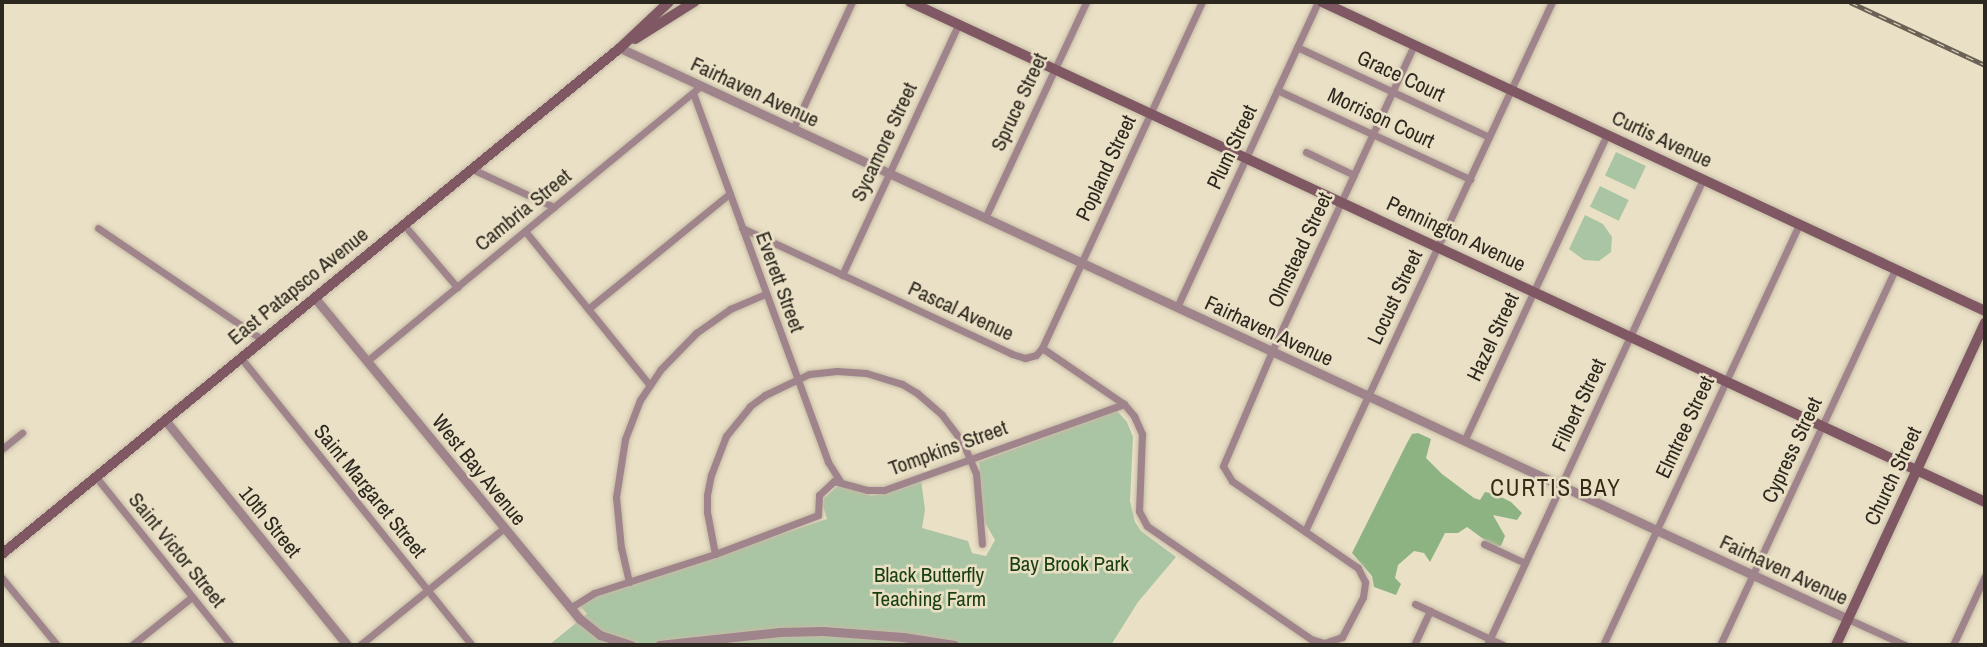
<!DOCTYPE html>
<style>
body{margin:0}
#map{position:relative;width:1987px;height:647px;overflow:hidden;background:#eae0c6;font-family:"Archivo Narrow",sans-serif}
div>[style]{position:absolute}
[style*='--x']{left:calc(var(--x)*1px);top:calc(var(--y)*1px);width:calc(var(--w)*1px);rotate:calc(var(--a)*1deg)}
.green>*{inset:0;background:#aac5a3;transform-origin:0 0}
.forest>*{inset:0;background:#8db383}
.roads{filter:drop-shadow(0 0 2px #c4bba5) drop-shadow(0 0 2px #c4bba5)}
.minor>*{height:7px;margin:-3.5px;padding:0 3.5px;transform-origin:3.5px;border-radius:3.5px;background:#a0848b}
.tertiary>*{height:9px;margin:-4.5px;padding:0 4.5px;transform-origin:4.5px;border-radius:4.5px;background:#a0848b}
.secondary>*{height:10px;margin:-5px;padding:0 5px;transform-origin:5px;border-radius:5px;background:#7f5863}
.rail>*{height:5px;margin-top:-2.5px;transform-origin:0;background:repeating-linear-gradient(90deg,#eae0c6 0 8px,#6a6355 0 16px);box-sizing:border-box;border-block:2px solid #6a6355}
span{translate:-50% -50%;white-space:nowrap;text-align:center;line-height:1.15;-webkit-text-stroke:5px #eae0c6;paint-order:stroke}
.street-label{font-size:21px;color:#2d281f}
.park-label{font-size:21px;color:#183f0e}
.neighbourhood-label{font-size:23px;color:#342b16;letter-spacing:2px}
.frame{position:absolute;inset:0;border:4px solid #2d281f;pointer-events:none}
</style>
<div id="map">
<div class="green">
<div style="left:1616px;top:152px;width:33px;height:26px;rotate:25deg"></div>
<div style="left:1600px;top:186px;width:32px;height:23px;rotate:26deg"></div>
<div style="clip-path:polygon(1585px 215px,1603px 224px,1612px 237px,1611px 252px,1599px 261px,1584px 260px,1569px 249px)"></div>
<div style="clip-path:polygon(1117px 411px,1127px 422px,1133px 437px,1130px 501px,1135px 522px,1141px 531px,1176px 557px,1138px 602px,1111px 645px,549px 645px,587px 614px,580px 606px,598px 595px,827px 519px,823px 506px,824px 498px,837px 487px,844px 486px,872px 496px,921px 480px,925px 510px,922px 528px,968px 541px,972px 553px,986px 556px,995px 540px,983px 519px,979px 462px)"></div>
</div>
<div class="forest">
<div style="clip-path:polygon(1418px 433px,1431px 439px,1426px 458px,1442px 474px,1474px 498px,1480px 500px,1485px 492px,1495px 494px,1511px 502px,1522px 513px,1517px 520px,1493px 515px,1505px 536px,1501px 546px,1493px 546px,1467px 527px,1458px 533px,1445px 533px,1430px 562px,1424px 553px,1414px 551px,1398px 565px,1395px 578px,1401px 584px,1396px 595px,1374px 587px,1372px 576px,1352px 553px,1407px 443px,1412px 434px)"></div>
</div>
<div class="roads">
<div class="minor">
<div style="--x:1297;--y:47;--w:212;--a:25.1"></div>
<div style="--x:1277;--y:90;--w:213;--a:24.8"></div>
<div style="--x:693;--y:93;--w:393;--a:69.9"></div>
<div style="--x:828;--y:462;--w:22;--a:58"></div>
<div style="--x:793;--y:129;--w:140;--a:-65.1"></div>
<div style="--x:1306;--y:152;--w:53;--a:25.6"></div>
<div style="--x:472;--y:169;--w:90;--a:24.9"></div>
<div style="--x:985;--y:218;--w:238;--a:-64.9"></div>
<div style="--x:404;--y:225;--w:82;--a:49.5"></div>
<div style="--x:98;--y:228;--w:199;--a:34.2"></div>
<div style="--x:742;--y:228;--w:298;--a:25"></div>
<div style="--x:1012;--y:354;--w:14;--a:17"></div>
<div style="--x:1025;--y:358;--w:11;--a:-15"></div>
<div style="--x:1036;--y:355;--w:9;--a:-49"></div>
<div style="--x:1042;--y:348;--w:381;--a:-65.2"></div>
<div style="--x:525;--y:231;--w:197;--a:51"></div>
<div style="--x:842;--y:275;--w:276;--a:-65.1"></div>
<div style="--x:1177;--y:307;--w:336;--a:-65.2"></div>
<div style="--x:588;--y:309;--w:183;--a:-39.2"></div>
<div style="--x:1042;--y:348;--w:99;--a:34.3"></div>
<div style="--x:1124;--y:404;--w:16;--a:50"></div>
<div style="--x:1134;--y:416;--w:20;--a:66"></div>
<div style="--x:1142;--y:434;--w:77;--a:92.2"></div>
<div style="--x:1139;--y:511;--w:17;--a:62"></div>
<div style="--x:1147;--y:526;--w:199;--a:34.6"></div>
<div style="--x:1311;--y:639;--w:14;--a:17"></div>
<div style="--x:1324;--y:643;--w:19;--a:-18"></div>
<div style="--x:1342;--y:637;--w:45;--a:-62.3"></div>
<div style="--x:1363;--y:597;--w:15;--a:-82"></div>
<div style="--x:1365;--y:582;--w:16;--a:-117"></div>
<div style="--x:1358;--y:568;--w:153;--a:-145.4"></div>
<div style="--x:1232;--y:481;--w:17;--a:-121"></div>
<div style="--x:1223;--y:466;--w:125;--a:-66.9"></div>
<div style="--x:1272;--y:351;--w:337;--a:-65.1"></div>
<div style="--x:241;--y:358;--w:368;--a:51.2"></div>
<div style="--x:367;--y:361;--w:433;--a:-39.5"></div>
<div style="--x:1464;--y:441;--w:339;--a:-65"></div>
<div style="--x:2;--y:449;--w:26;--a:-39"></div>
<div style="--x:96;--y:477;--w:216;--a:51.2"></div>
<div style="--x:1305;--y:531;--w:584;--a:-64.97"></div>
<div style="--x:1484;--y:544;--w:45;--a:24.9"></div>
<div style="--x:715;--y:554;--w:43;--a:-100.8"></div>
<div style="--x:707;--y:512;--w:17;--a:-90"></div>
<div style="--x:707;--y:495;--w:20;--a:-79"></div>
<div style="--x:711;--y:475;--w:42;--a:-69"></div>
<div style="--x:726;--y:436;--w:38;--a:-51"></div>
<div style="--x:750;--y:406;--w:19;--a:-36"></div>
<div style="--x:765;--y:395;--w:49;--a:-25.5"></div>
<div style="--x:809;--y:374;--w:28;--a:-6"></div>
<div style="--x:837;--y:371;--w:29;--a:4"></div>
<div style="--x:866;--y:373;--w:38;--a:17"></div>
<div style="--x:902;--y:384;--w:17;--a:31"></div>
<div style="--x:917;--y:393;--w:33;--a:41"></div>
<div style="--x:942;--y:415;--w:35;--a:53"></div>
<div style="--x:963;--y:443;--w:33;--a:67"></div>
<div style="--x:976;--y:473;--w:71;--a:85.2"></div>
<div style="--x:2;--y:578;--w:87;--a:50.6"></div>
<div style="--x:629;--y:582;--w:35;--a:-103"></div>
<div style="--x:621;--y:548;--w:51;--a:-95.6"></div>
<div style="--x:616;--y:497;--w:59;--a:-81.2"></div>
<div style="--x:625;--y:439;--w:42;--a:-69"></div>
<div style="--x:640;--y:400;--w:36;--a:-56"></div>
<div style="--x:660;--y:370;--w:52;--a:-45.8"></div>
<div style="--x:696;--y:333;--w:42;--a:-35.2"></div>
<div style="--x:730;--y:309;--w:38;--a:-23"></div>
<div style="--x:1415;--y:604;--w:97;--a:25"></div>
<div style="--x:570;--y:608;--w:28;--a:-32"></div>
<div style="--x:594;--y:593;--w:127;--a:-17.9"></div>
<div style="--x:715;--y:554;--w:110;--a:-20.7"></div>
<div style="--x:818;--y:515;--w:20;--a:-87"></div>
<div style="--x:819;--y:495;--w:21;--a:-43"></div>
<div style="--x:834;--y:481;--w:34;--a:15"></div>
<div style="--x:867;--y:490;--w:17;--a:0"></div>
<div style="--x:884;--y:490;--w:255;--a:-19.7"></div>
<div style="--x:1848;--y:619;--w:63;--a:24.5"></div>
<div style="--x:132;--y:645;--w:77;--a:-38.7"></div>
<div style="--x:360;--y:645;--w:186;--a:-39.1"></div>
<div style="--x:1414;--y:645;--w:38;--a:-65"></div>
<div style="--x:1487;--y:645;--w:514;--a:-65.13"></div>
<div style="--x:1603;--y:645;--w:464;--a:-65"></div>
<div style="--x:1720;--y:645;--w:415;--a:-65"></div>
<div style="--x:1953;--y:645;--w:76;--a:-65.1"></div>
</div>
<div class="tertiary">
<div style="--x:620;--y:48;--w:1354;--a:24.94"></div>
<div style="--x:315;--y:298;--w:416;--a:50.5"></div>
<div style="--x:580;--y:619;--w:26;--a:39"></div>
<div style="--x:600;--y:635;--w:33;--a:18"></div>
<div style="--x:165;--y:420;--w:289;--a:51"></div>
<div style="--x:659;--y:645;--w:122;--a:-6.1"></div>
<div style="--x:780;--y:632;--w:43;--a:-1.3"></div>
<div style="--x:823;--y:631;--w:80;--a:4.3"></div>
<div style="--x:903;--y:637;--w:52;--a:8.9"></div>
</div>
<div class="secondary">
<div style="--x:910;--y:2;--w:1186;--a:24.94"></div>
<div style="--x:1322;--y:2;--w:731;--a:24.99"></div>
<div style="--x:635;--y:39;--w:70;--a:-32.1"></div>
<div style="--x:2;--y:554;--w:799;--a:-39.31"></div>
<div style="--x:620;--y:48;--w:67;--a:-43.2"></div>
<div style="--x:1836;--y:645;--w:355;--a:-65.2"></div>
</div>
</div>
<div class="rail">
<div style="--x:1850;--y:2;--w:149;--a:25"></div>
</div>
<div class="street-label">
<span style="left:1401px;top:76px;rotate:25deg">Grace Court</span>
<span style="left:755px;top:92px;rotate:25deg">Fairhaven Avenue</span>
<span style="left:1019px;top:102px;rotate:-65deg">Spruce Street</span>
<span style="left:1381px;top:118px;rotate:25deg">Morrison Court</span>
<span style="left:1662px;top:139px;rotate:25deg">Curtis Avenue</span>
<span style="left:884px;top:142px;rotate:-65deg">Sycamore Street</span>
<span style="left:1232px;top:147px;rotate:-65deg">Plum Street</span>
<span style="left:1106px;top:168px;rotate:-65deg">Popland Street</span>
<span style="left:523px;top:210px;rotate:-39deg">Cambria Street</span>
<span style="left:1456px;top:234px;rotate:25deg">Pennington Avenue</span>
<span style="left:1300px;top:250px;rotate:-65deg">Olmstead Street</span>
<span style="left:780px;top:282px;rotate:70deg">Everett Street</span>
<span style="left:298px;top:286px;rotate:-39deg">East Patapsco Avenue</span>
<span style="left:1395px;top:297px;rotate:-65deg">Locust Street</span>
<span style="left:961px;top:311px;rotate:25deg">Pascal Avenue</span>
<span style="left:1269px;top:331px;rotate:25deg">Fairhaven Avenue</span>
<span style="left:1493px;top:337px;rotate:-65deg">Hazel Street</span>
<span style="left:1579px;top:405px;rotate:-65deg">Filbert Street</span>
<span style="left:1685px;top:427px;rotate:-65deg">Elmtree Street</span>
<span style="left:948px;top:448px;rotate:-20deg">Tompkins Street</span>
<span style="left:1792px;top:450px;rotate:-65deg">Cypress Street</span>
<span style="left:479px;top:470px;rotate:51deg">West Bay Avenue</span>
<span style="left:1893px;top:476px;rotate:-65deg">Church Street</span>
<span style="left:370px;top:491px;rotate:51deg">Saint Margaret Street</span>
<span style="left:270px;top:522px;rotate:51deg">10th Street</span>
<span style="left:177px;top:550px;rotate:51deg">Saint Victor Street</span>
<span style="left:1784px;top:570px;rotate:25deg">Fairhaven Avenue</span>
</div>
<div class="park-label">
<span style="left:1069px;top:564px">Bay Brook Park</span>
<span style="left:929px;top:587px">Black Butterfly<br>Teaching Farm</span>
</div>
<div class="neighbourhood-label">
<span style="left:1556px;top:488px">CURTIS BAY</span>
</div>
<div class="frame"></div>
</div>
